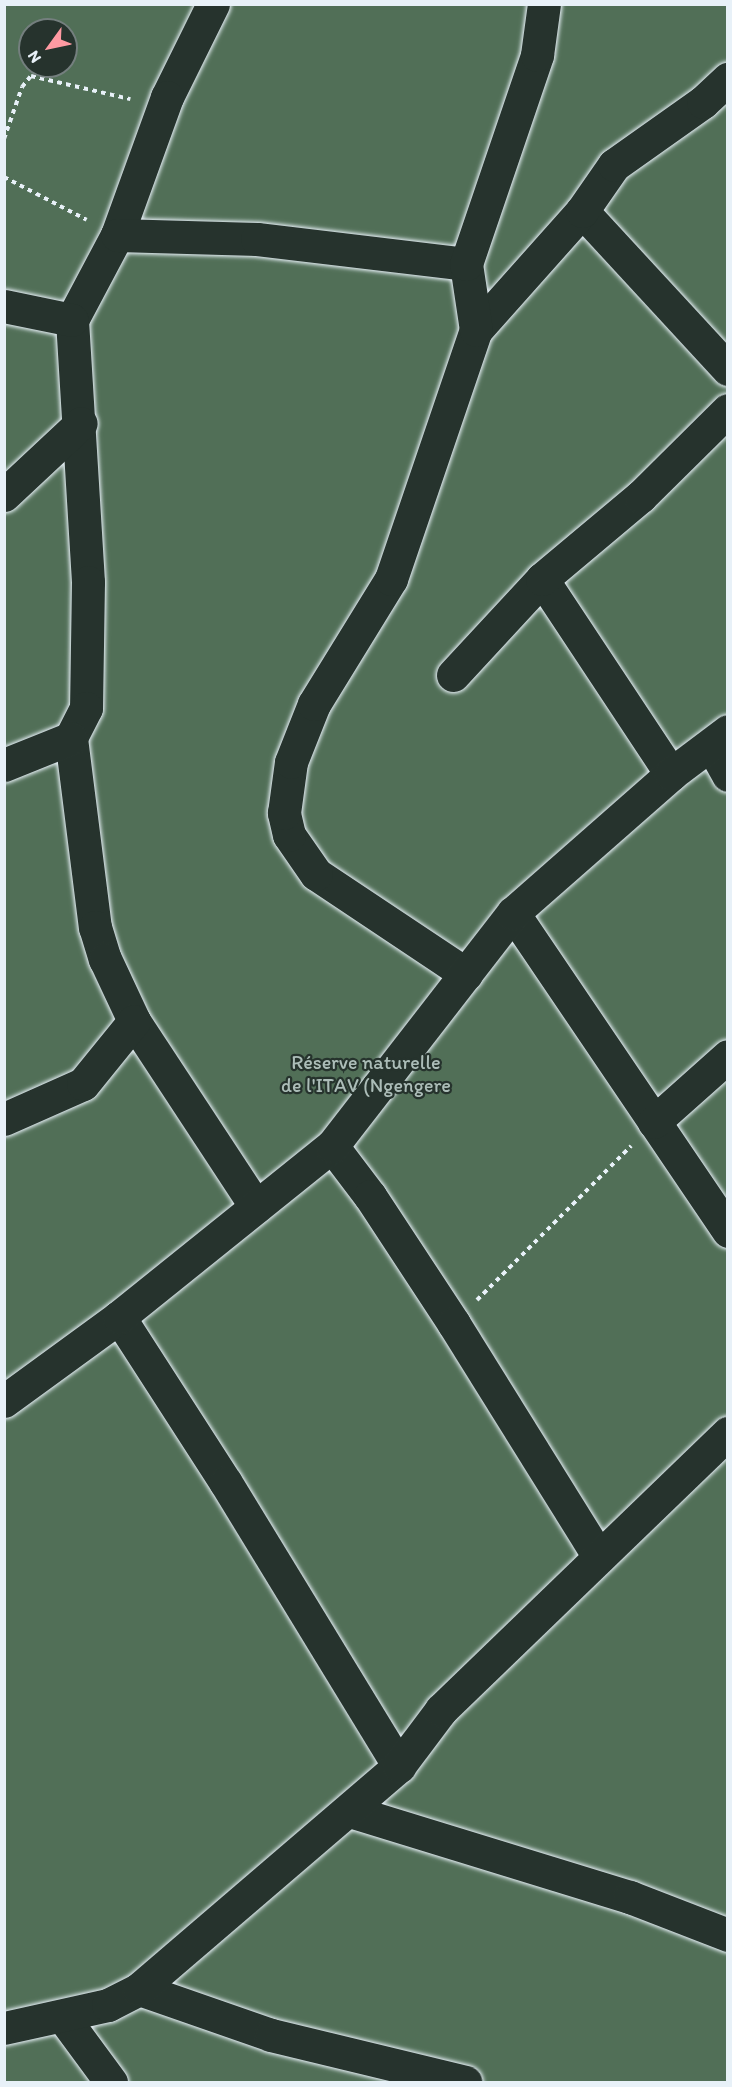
<!DOCTYPE html>
<meta charset="utf-8">
<style>
body{margin:0}
#map{position:relative;width:732px;height:2087px;overflow:hidden;background:#26332d;font-family:Itim,sans-serif}
div>[style]{position:absolute}
[style*='--x']{left:calc(var(--x)*1px);top:calc(var(--y)*1px);width:calc(var(--w)*1px);rotate:calc(var(--a)*1deg)}
.green>*{inset:0;background:#516f57}
.path>*{height:4px;margin-top:-2px;transform-origin:0;background:repeating-linear-gradient(90deg,#e8f1f8 0 4.5px,transparent 0 9px)}
.roads{filter:drop-shadow(0 0 2px #e8f1f8) drop-shadow(0 0 2px #e8f1f8)}
.minor>*{height:33px;margin:-16.5px;padding:0 16.5px;transform-origin:16.5px;border-radius:16.5px;background:#26332d}
span{translate:-50% -50%;white-space:nowrap;text-align:center;line-height:1.15;-webkit-text-stroke:4.5px #26332d;paint-order:stroke}
.park-label{font-size:20px;color:#acbdb8}
.frame{position:absolute;inset:0;border:6px solid #e8f1f8;pointer-events:none}
.north{position:absolute;left:18px;top:18px;width:60px;height:60px;box-sizing:border-box;background:#26332d;border:2px solid #747f7e;border-radius:50%;rotate:237deg;font-size:16px;font-weight:700;line-height:24px;text-align:center;color:#e8f1f8}
.north::after{content:'';display:block;margin:auto;width:21px;height:27px;background:#ff9aa2;clip-path:polygon(50% 0,100% 100%,50% 72%,0 100%)}
</style>
<div id="map">
<div class="green">
<div style="clip-path:polygon(evenodd,5px 5px,727px 5px,727px 2082px,5px 2082px,5px 5px,30px 30px,66px 30px,66px 66px,30px 66px,30px 30px)"></div>
</div>
<div class="path">
<div style="--x:4;--y:139;--w:55;--a:-70.9"></div>
<div style="--x:22;--y:87;--w:14;--a:-51"></div>
<div style="--x:31;--y:76;--w:102;--a:13.1"></div>
<div style="--x:4;--y:177;--w:93;--a:27.4"></div>
<div style="--x:477;--y:1300;--w:218;--a:-45"></div>
</div>
<div class="roads">
<div class="minor">
<div style="--x:213;--y:4;--w:104;--a:116.3"></div>
<div style="--x:167;--y:97;--w:147;--a:109.9"></div>
<div style="--x:117;--y:235;--w:96;--a:117.9"></div>
<div style="--x:72;--y:320;--w:262;--a:86.5"></div>
<div style="--x:88;--y:582;--w:126;--a:90.9"></div>
<div style="--x:86;--y:708;--w:34;--a:117"></div>
<div style="--x:71;--y:738;--w:191;--a:82.8"></div>
<div style="--x:95;--y:927;--w:34;--a:73"></div>
<div style="--x:105;--y:959;--w:68;--a:64.9"></div>
<div style="--x:134;--y:1021;--w:222;--a:56.7"></div>
<div style="--x:582;--y:211;--w:215;--a:47.3"></div>
<div style="--x:117;--y:235;--w:140;--a:1.6"></div>
<div style="--x:257;--y:239;--w:210;--a:6.8"></div>
<div style="--x:4;--y:306;--w:69;--a:11.6"></div>
<div style="--x:476;--y:330;--w:159;--a:-48.3"></div>
<div style="--x:582;--y:211;--w:56;--a:-55.2"></div>
<div style="--x:614;--y:165;--w:109;--a:-35.3"></div>
<div style="--x:703;--y:102;--w:34;--a:-43"></div>
<div style="--x:4;--y:495;--w:105;--a:-43.1"></div>
<div style="--x:542;--y:579;--w:234;--a:56.5"></div>
<div style="--x:453;--y:675;--w:131;--a:-47.2"></div>
<div style="--x:542;--y:579;--w:129;--a:-40"></div>
<div style="--x:641;--y:496;--w:122;--a:-44.7"></div>
<div style="--x:712;--y:746;--w:33;--a:61"></div>
<div style="--x:4;--y:765;--w:72;--a:-21.9"></div>
<div style="--x:513;--y:913;--w:384;--a:55.9"></div>
<div style="--x:466;--y:974;--w:180;--a:-146.3"></div>
<div style="--x:316;--y:874;--w:47;--a:-124.7"></div>
<div style="--x:289;--y:835;--w:23;--a:-103"></div>
<div style="--x:284;--y:813;--w:51;--a:-82.2"></div>
<div style="--x:291;--y:762;--w:62;--a:-68.4"></div>
<div style="--x:314;--y:704;--w:147;--a:-58.4"></div>
<div style="--x:391;--y:579;--w:263;--a:-71.2"></div>
<div style="--x:476;--y:330;--w:67;--a:-98.6"></div>
<div style="--x:466;--y:264;--w:221;--a:-71.2"></div>
<div style="--x:537;--y:55;--w:51;--a:-82.2"></div>
<div style="--x:4;--y:1119;--w:86;--a:-23.9"></div>
<div style="--x:83;--y:1084;--w:81;--a:-51"></div>
<div style="--x:654;--y:1122;--w:99;--a:-41.7"></div>
<div style="--x:332;--y:1146;--w:63;--a:52.8"></div>
<div style="--x:370;--y:1196;--w:153;--a:56.7"></div>
<div style="--x:454;--y:1324;--w:274;--a:58.1"></div>
<div style="--x:119;--y:1317;--w:197;--a:57.2"></div>
<div style="--x:226;--y:1483;--w:332;--a:58.6"></div>
<div style="--x:4;--y:1401;--w:142;--a:-36.1"></div>
<div style="--x:119;--y:1317;--w:273;--a:-38.8"></div>
<div style="--x:332;--y:1146;--w:295;--a:-52.2"></div>
<div style="--x:513;--y:913;--w:210;--a:-41.3"></div>
<div style="--x:671;--y:774;--w:71;--a:-37"></div>
<div style="--x:350;--y:1811;--w:293;--a:17.1"></div>
<div style="--x:630;--y:1897;--w:105;--a:21.2"></div>
<div style="--x:139;--y:1989;--w:140;--a:19.2"></div>
<div style="--x:271;--y:2035;--w:200;--a:13.6"></div>
<div style="--x:63;--y:2017;--w:81;--a:53.6"></div>
<div style="--x:4;--y:2028;--w:107;--a:-12.5"></div>
<div style="--x:108;--y:2005;--w:35;--a:-27"></div>
<div style="--x:139;--y:1989;--w:343;--a:-40.6"></div>
<div style="--x:399;--y:1766;--w:70;--a:-53.1"></div>
<div style="--x:441;--y:1710;--w:399;--a:-44"></div>
</div>
</div>
<div class="park-label">
<span style="left:366px;top:1074px">Réserve naturelle<br>de l'ITAV (Ngengere</span>
</div>
<div class="frame"></div>
<div class="north">N</div>
</div>
